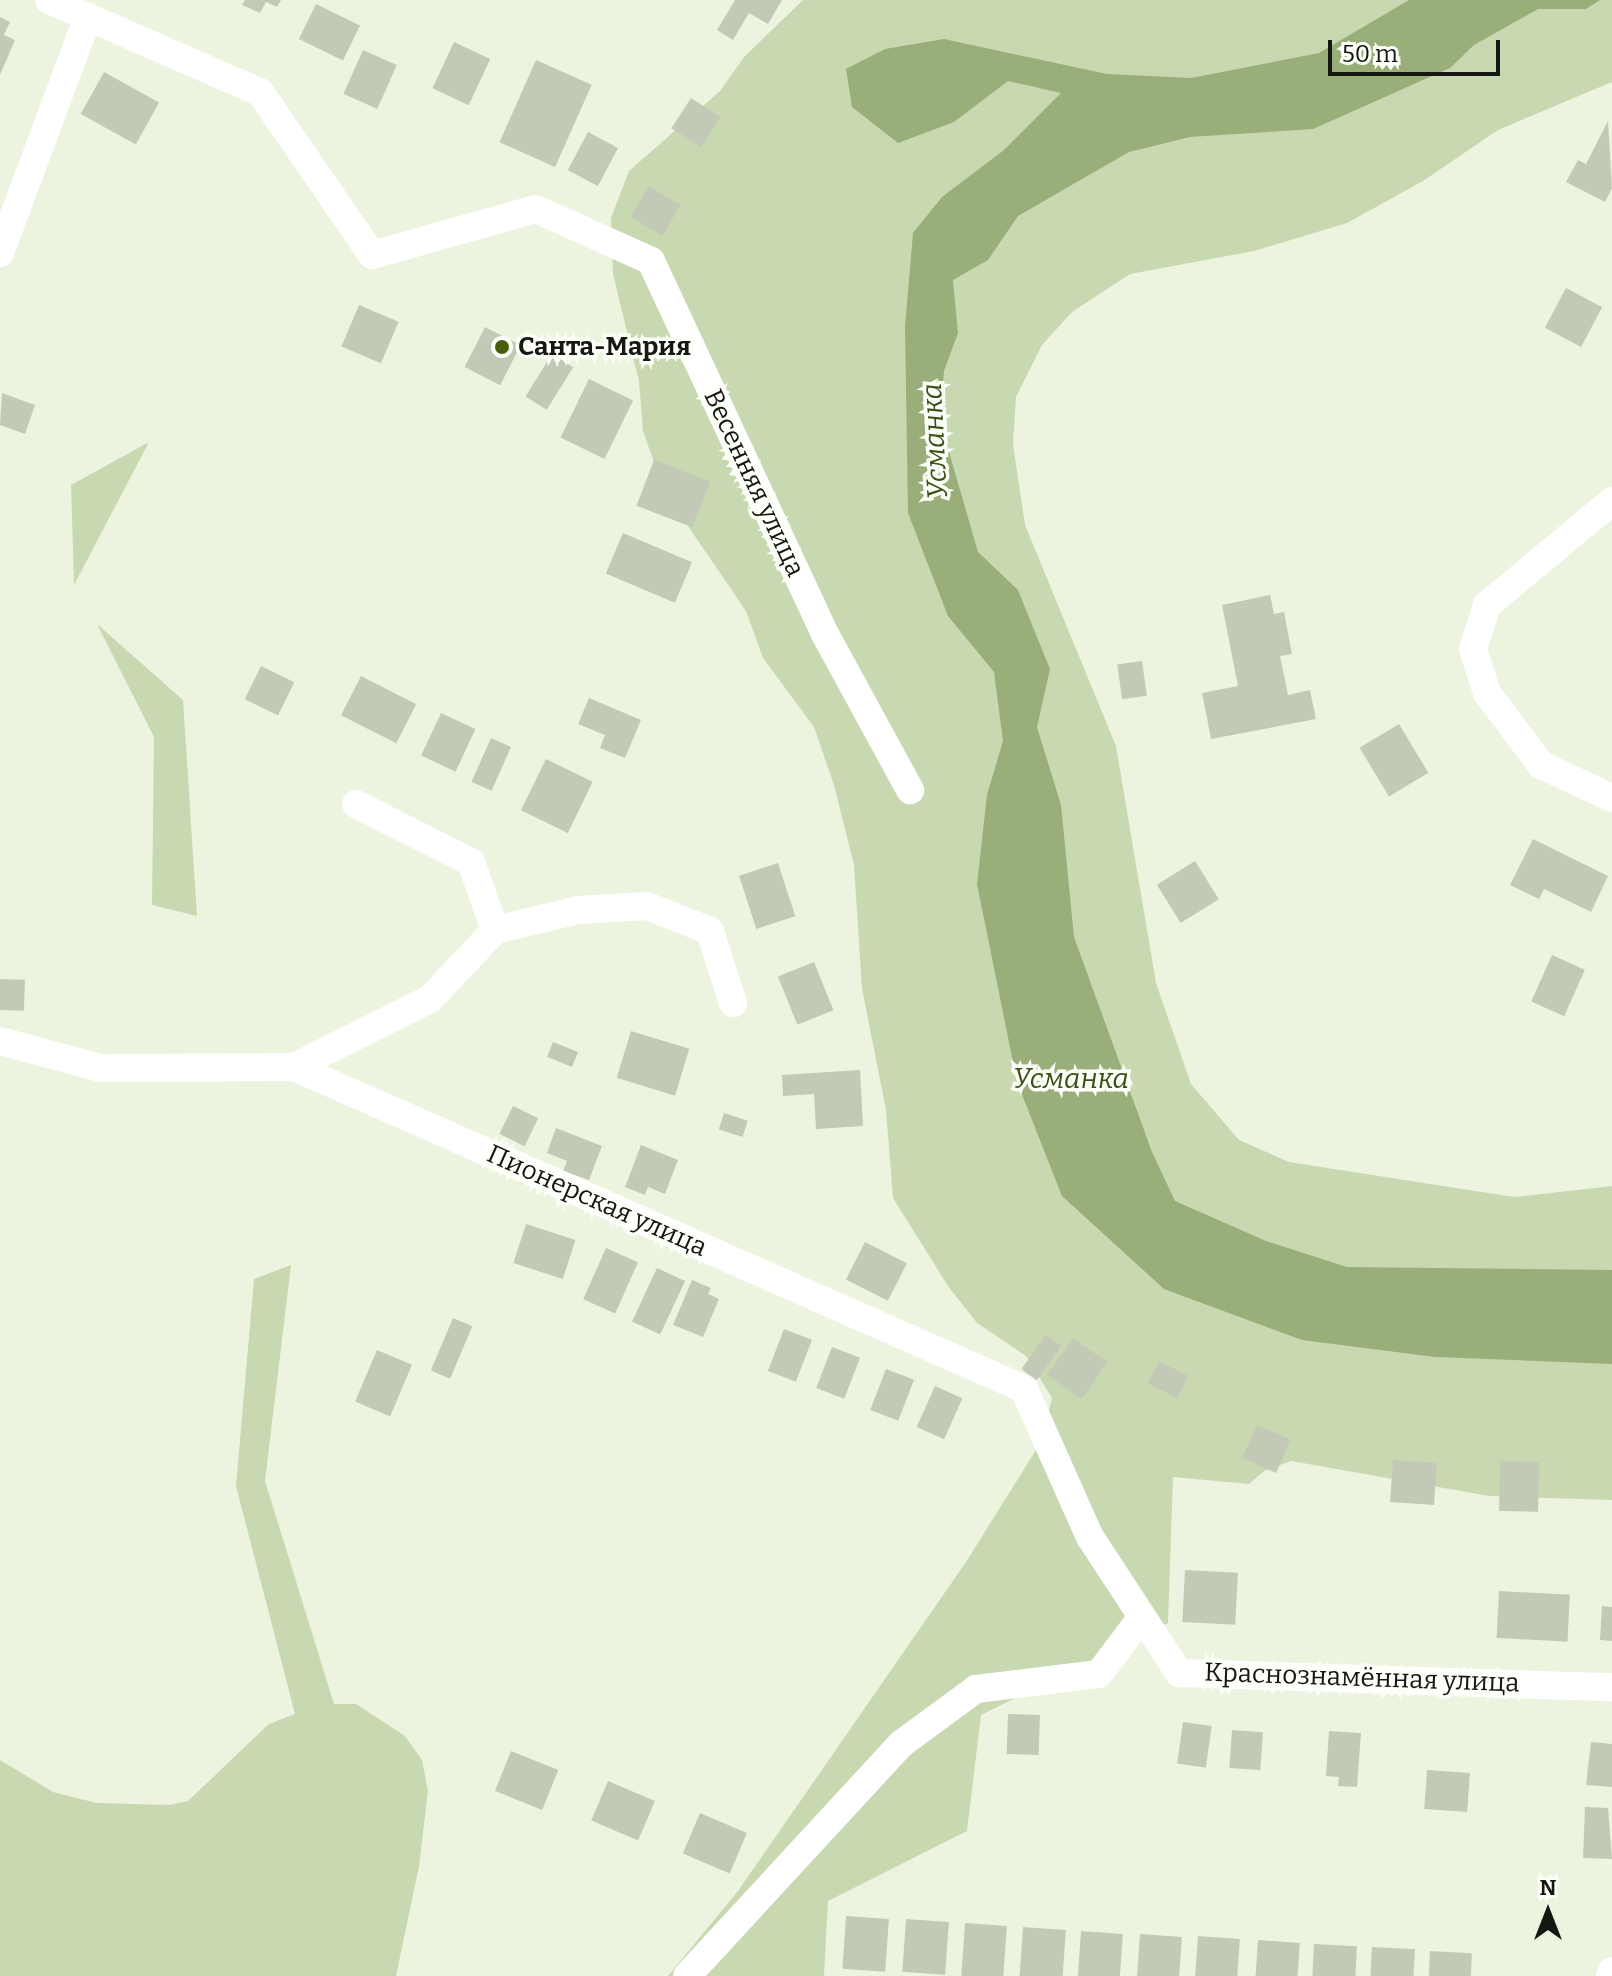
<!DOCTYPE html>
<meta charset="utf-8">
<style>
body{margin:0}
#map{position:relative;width:1612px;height:1976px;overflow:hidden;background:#ecf4e0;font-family:Bitter,serif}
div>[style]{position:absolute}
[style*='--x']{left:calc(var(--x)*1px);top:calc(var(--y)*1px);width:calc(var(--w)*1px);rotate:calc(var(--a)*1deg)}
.green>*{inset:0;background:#c8d9b1}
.water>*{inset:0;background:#9aae7a}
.building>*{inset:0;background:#c2cab7;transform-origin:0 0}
.street>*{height:28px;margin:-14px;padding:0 14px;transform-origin:14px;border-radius:14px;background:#fff}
.dots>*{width:22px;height:22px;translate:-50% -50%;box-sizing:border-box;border:4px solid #fcfff7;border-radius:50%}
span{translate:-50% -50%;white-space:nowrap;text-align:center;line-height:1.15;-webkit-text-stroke:7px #fcfff7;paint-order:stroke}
.poi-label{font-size:26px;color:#151711;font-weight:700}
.left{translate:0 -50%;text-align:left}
.street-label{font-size:26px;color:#151711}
.water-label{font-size:28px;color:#3d4f16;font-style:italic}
.north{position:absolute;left:1508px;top:1872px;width:80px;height:80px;-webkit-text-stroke:6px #fcfff7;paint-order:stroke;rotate:0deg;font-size:22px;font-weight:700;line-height:32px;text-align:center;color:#151711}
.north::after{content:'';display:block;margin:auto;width:28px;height:36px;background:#151711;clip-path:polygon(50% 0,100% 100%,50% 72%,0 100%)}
.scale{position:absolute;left:1328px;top:40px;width:172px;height:36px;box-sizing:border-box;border:4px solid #151711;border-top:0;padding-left:10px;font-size:24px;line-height:28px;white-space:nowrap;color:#151711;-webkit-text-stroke:6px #fcfff7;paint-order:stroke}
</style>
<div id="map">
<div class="green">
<div style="clip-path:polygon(803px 0,1612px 0,1612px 82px,1498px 130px,1423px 181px,1347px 223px,1254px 251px,1130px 274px,1072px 312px,1042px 345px,1016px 397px,1013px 444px,1025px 525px,1116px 746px,1156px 983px,1191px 1084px,1239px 1140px,1289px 1162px,1514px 1197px,1612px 1186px,1612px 1500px,1489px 1496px,1291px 1461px,1264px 1471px,1249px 1484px,1173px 1477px,1168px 1623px,981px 1715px,967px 1831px,828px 1901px,824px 1976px,668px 1976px,738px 1891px,966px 1562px,1041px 1442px,1052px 1398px,1026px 1356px,977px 1323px,948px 1286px,893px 1198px,886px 1110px,862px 989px,854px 865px,834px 785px,814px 727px,763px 658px,746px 611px,664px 491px,643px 431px,639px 381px,613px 274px,611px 218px,629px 171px,720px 91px,744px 57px)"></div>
<div style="clip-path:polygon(149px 442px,74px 585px,71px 485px)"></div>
<div style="clip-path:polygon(97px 624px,183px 700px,197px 916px,152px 905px,154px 737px)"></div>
<div style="clip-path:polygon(291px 1265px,265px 1481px,334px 1704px,356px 1704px,405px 1736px,422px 1760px,428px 1791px,419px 1866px,396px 1976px,0 1976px,0 1760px,53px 1792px,97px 1803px,170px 1805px,188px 1801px,269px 1724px,295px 1714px,236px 1486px,254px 1279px)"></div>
</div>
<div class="water">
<div style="clip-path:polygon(1409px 0,1600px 0,1586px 9px,1538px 9px,1474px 45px,1450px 68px,1313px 129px,1190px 137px,1129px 152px,1018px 216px,988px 260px,953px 280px,958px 333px,944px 371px,940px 421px,978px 552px,1018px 590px,1050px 669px,1037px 727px,1061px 805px,1074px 937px,1152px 1152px,1175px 1201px,1266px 1241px,1347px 1267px,1612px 1270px,1612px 1364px,1435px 1357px,1302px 1340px,1164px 1289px,1062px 1196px,1017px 1082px,977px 884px,987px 795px,1003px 741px,994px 672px,948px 616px,908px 513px,905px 326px,913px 233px,942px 197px,1004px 150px,1061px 93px,1008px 81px,954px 122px,898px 143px,852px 107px,846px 69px,885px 49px,944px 39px,1107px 74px,1191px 78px,1319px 53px)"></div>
</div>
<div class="building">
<div style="clip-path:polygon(245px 0,281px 0,277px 7px,266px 2px,260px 13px,242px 5px)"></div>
<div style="clip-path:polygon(735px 0,782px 0,768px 24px,749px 13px,733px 40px,717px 30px)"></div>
<div style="left:316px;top:4px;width:49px;height:39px;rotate:26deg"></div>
<div style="clip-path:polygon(0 17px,10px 22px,4px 35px,15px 40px,0 75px)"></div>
<div style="left:454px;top:42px;width:40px;height:51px;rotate:25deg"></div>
<div style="left:363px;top:50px;width:37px;height:48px;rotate:24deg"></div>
<div style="left:536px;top:60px;width:61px;height:90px;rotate:24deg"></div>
<div style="left:104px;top:72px;width:63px;height:48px;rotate:29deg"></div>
<div style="left:691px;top:98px;width:35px;height:36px;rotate:33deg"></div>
<div style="clip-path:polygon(1608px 121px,1612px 188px,1605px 202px,1566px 182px,1578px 160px,1586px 164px)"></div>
<div style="left:588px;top:132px;width:34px;height:43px;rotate:28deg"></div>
<div style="left:649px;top:186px;width:37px;height:36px;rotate:31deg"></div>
<div style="left:1566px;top:288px;width:41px;height:45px;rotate:28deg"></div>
<div style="left:359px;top:305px;width:43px;height:45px;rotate:23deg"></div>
<div style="left:485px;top:327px;width:40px;height:45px;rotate:27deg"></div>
<div style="left:552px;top:354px;width:25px;height:50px;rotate:32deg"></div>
<div style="left:589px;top:379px;width:49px;height:65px;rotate:26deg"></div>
<div style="clip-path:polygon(2px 393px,35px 405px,25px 434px,0 425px)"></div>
<div style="left:654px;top:460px;width:60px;height:49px;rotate:21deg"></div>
<div style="left:623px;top:533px;width:75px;height:44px;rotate:23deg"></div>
<div style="clip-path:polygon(1270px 595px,1274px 614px,1284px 612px,1292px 654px,1280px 656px,1288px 695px,1310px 690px,1316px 719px,1211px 739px,1202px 693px,1238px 686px,1222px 605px)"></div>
<div style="left:1142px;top:661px;width:35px;height:25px;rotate:82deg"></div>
<div style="left:261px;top:666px;width:37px;height:37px;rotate:26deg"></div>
<div style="left:361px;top:676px;width:62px;height:44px;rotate:27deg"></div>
<div style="clip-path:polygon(589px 698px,641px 720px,625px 758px,600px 748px,605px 735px,578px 724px)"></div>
<div style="left:441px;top:713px;width:38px;height:47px;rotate:25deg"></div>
<div style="left:1399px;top:724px;width:57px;height:46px;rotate:59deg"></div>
<div style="left:491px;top:738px;width:22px;height:48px;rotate:24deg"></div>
<div style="left:546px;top:759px;width:52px;height:57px;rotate:26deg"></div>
<div style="clip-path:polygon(1533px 839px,1608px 876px,1591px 912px,1544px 889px,1539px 899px,1510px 885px)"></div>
<div style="left:1195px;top:861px;width:45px;height:45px;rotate:58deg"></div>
<div style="left:778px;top:863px;width:56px;height:41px;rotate:72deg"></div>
<div style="left:1552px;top:955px;width:36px;height:51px;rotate:24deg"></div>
<div style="left:814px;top:962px;width:52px;height:39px;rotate:68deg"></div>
<div style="left:0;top:979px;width:25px;height:31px;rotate:2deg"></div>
<div style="left:631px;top:1031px;width:61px;height:49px;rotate:17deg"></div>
<div style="left:553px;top:1042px;width:27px;height:16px;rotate:22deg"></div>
<div style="clip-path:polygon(860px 1070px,863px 1126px,816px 1129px,814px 1094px,783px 1096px,782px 1075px)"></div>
<div style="left:513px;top:1106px;width:28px;height:31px;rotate:26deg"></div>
<div style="left:724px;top:1113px;width:25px;height:17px;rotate:18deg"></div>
<div style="clip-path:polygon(556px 1128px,602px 1146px,589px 1180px,563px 1171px,567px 1161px,547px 1153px)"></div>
<div style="clip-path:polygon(641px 1145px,678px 1160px,665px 1194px,648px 1187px,645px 1195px,625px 1187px)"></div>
<div style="left:526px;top:1224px;width:52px;height:41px;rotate:18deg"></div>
<div style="left:865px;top:1242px;width:47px;height:42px;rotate:27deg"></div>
<div style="left:606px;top:1248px;width:35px;height:56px;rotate:24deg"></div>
<div style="left:657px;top:1268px;width:31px;height:59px;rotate:25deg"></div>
<div style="clip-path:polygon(692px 1280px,711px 1288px,708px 1294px,719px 1299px,703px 1337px,673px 1325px)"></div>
<div style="left:453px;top:1318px;width:21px;height:57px;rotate:23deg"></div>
<div style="left:784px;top:1329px;width:30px;height:45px;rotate:21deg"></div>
<div style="left:1046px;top:1335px;width:19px;height:42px;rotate:36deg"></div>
<div style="left:1073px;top:1338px;width:42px;height:45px;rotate:35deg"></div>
<div style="left:832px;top:1347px;width:30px;height:44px;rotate:21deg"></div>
<div style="left:377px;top:1350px;width:38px;height:56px;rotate:23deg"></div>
<div style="left:1159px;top:1361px;width:33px;height:25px;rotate:27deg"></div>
<div style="left:886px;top:1369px;width:30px;height:44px;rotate:21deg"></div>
<div style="left:935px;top:1386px;width:30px;height:45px;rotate:24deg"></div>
<div style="left:1257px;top:1425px;width:37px;height:36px;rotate:24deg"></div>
<div style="left:1393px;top:1460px;width:44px;height:42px;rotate:4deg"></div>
<div style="left:1500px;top:1461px;width:39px;height:50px;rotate:1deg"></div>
<div style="left:1185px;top:1570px;width:53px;height:52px;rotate:3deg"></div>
<div style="left:1499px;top:1591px;width:71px;height:47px;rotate:3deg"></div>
<div style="clip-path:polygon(1602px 1606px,1612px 1607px,1612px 1641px,1600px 1640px)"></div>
<div style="left:1008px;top:1714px;width:32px;height:40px;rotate:2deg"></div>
<div style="left:1183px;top:1722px;width:29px;height:42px;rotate:8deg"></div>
<div style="left:1232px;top:1730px;width:31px;height:38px;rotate:4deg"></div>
<div style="clip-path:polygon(1329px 1731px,1361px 1733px,1357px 1787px,1338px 1786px,1339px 1777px,1326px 1776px)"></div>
<div style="clip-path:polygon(1591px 1742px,1612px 1744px,1612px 1787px,1586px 1785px)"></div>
<div style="left:511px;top:1751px;width:51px;height:43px;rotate:22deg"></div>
<div style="left:1427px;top:1770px;width:43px;height:39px;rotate:4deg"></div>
<div style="left:608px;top:1781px;width:51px;height:43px;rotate:23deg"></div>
<div style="clip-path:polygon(1585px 1807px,1608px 1808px,1612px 1859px,1583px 1858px)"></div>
<div style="left:700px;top:1813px;width:51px;height:44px;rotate:23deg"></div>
<div style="left:846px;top:1916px;width:43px;height:53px;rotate:4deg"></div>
<div style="left:906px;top:1919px;width:43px;height:53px;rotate:4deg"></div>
<div style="left:965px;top:1923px;width:42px;height:53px;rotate:4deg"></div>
<div style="left:1023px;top:1927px;width:43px;height:49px;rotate:4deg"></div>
<div style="left:1081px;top:1931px;width:42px;height:45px;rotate:4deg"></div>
<div style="left:1140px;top:1934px;width:42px;height:42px;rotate:4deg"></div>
<div style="left:1198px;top:1936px;width:42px;height:40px;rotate:4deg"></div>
<div style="left:1258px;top:1940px;width:42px;height:36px;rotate:4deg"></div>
<div style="left:1314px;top:1944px;width:43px;height:32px;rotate:3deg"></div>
<div style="left:1372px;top:1947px;width:43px;height:29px;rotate:3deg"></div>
<div style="left:1430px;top:1951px;width:42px;height:25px;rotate:3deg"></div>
</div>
<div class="street">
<div style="--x:49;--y:0;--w:230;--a:23.6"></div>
<div style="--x:260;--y:92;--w:198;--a:55.5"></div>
<div style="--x:372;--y:255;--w:170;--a:-15.7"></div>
<div style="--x:536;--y:209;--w:126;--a:24.3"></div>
<div style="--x:651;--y:261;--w:412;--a:65"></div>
<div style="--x:825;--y:634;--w:178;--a:61.4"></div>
<div style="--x:0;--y:253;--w:252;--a:-69.6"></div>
<div style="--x:1612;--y:501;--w:163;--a:140.2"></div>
<div style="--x:1487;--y:605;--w:46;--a:107.7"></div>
<div style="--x:1473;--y:649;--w:46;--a:72.3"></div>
<div style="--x:1487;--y:693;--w:90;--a:53.1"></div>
<div style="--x:1541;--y:765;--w:78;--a:24.9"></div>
<div style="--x:356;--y:804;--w:129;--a:26.8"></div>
<div style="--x:471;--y:862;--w:72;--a:70.6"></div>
<div style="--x:0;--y:1041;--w:104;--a:15.1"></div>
<div style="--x:100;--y:1068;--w:194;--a:-0.3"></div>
<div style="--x:294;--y:1067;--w:798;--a:23.8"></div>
<div style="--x:1024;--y:1389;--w:162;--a:66"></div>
<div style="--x:1090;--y:1537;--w:163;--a:56.8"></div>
<div style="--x:1179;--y:1673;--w:433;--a:1.9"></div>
<div style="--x:294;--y:1067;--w:152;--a:-26.6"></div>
<div style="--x:430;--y:999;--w:95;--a:-46.7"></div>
<div style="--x:495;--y:930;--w:85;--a:-13.5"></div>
<div style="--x:578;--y:910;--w:69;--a:-3.3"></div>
<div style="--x:647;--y:906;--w:68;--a:21.6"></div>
<div style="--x:710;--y:931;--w:76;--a:72.3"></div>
<div style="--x:687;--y:1976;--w:316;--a:-47.3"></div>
<div style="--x:901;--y:1744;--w:93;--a:-36.3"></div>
<div style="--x:976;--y:1689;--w:124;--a:-7"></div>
<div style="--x:1099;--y:1674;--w:71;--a:-53"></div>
<div style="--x:1610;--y:1976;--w:5;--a:-68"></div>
</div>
<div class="dots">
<div style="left:502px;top:347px;background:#475f0c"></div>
</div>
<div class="poi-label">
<span class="left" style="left:518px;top:347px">Санта-Мария</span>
</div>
<div class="street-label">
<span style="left:754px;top:483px;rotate:65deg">Весенняя улица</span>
<span style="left:597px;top:1201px;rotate:24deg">Пионерская улица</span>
<span style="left:1362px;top:1678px;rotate:2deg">Краснознамённая улица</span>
</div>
<div class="water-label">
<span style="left:935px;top:441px;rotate:-93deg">Усманка</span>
<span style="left:1071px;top:1079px">Усманка</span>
</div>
<div class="north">N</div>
<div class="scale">50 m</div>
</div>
